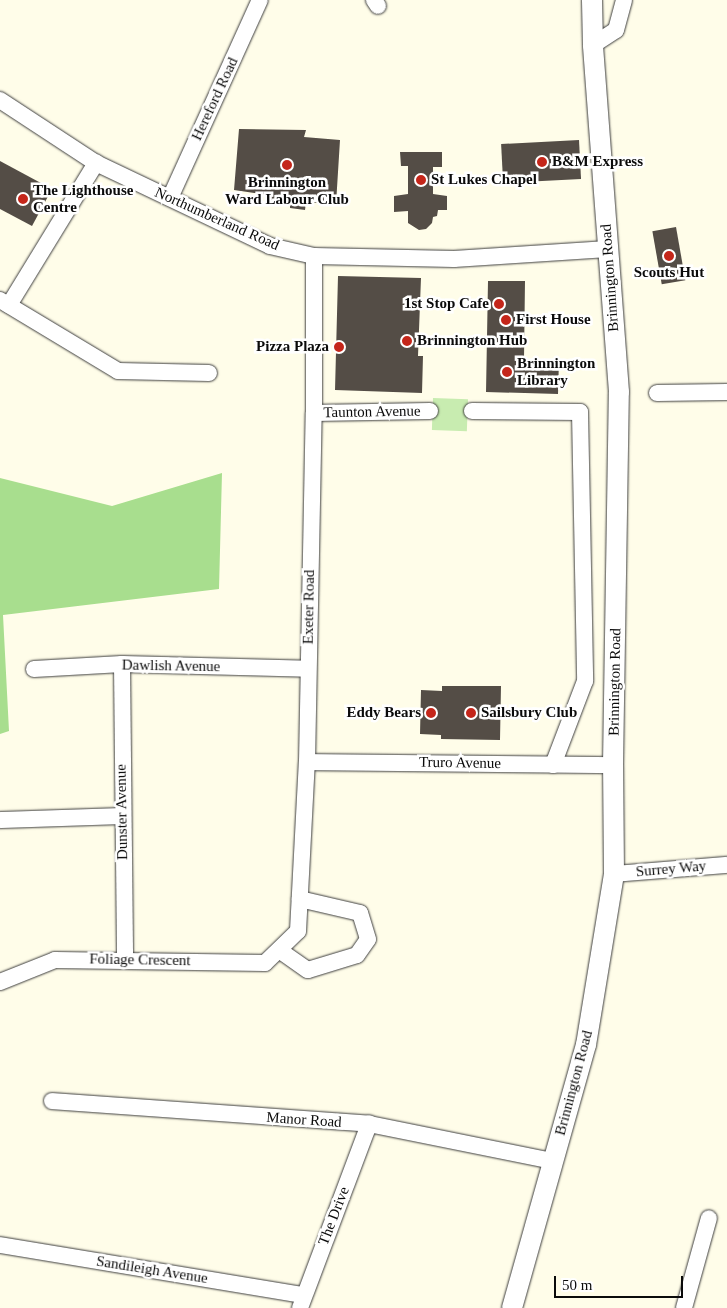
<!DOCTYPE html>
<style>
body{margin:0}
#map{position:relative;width:727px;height:1308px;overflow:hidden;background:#fffde9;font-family:"Times New Roman",serif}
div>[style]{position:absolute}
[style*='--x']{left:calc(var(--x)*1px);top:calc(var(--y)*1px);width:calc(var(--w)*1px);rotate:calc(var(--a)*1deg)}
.green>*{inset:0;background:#c8ecb0;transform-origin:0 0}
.forest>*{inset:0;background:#a8de8e}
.building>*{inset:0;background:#544d46;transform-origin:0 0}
.roads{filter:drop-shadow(0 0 1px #3e3e3e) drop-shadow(0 0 1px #3e3e3e)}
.minor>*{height:16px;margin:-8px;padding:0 8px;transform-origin:8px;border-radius:8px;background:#fff}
.tertiary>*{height:20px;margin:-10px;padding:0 10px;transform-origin:10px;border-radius:10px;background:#fff}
.dots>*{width:14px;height:14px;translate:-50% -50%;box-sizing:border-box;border:2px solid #fff;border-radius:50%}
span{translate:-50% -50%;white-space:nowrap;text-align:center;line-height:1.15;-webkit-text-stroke:5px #fff;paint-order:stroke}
.street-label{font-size:15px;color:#0b0b0b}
.poi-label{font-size:15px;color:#0b0b0b;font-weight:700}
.left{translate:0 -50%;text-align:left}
.right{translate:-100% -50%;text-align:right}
.scale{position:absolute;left:554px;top:1276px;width:129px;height:22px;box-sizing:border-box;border:2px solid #0b0b0b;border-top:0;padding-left:6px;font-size:15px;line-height:18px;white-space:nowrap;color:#0b0b0b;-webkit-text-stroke:4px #fff;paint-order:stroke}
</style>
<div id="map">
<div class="green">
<div style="left:433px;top:398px;width:35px;height:32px;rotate:2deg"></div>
</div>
<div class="forest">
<div style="clip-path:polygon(222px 473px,219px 589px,3px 615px,9px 731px,0 734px,0 478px,112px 506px)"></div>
</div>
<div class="building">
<div style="clip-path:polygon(239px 129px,306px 130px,304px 137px,340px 140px,336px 204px,306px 202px,305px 210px,290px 208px,290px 204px,269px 201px,269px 195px,234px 190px)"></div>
<div style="left:579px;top:140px;width:39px;height:78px;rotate:87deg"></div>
<div style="clip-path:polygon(400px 152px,442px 152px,442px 167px,433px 167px,433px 194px,447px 196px,447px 210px,438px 210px,437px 216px,433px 217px,432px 223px,426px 229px,419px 230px,408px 223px,408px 211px,394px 212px,394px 196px,408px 194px,408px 166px,401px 166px)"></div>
<div style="clip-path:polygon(0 161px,52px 189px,32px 226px,0 209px)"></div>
<div style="left:676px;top:227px;width:54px;height:24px;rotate:80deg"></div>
<div style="clip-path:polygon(338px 276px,421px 278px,418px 356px,423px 356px,422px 393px,335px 390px)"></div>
<div style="clip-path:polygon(488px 281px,525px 281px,524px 359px,559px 360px,558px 394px,486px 392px)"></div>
<div style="clip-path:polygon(442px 686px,501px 686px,500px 740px,441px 739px,441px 735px,420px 734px,421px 690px,442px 691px)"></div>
</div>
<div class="roads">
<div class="minor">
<div style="--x:374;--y:0;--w:7;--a:56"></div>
<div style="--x:593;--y:45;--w:27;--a:-33"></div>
<div style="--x:616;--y:30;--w:31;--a:-75"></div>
<div style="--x:0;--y:100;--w:115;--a:33.3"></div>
<div style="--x:96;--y:163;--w:193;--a:25.5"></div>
<div style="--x:270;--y:246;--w:45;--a:12.8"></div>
<div style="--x:314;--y:256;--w:140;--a:1.2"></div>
<div style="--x:454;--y:259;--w:154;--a:-3.7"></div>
<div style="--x:170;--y:198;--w:217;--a:-65.6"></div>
<div style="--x:0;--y:300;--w:138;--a:31"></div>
<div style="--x:118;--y:371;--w:91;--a:1.3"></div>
<div style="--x:9;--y:305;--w:167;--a:-58.5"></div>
<div style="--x:657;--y:393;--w:70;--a:-0.8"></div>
<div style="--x:472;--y:411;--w:108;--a:0.5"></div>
<div style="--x:580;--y:412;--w:269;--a:88.9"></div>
<div style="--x:585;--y:681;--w:90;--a:110.9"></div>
<div style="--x:314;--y:413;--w:116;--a:-1"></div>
<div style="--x:122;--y:664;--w:295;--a:89.4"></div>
<div style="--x:34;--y:669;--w:88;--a:-3.3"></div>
<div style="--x:122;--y:664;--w:186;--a:1.5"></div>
<div style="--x:307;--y:762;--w:306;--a:0.6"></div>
<div style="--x:0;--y:820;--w:122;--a:-1.9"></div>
<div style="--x:614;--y:874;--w:113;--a:-4.6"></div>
<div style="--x:279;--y:950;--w:35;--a:35"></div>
<div style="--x:308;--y:970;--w:51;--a:-17"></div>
<div style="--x:357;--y:955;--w:19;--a:-55"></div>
<div style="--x:368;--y:939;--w:27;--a:-107"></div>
<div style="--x:360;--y:913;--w:62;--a:-166.9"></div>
<div style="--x:0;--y:982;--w:59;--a:-21.8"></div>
<div style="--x:55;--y:960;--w:210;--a:0.8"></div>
<div style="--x:265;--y:963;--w:46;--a:-44.1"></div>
<div style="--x:298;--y:931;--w:169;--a:-87"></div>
<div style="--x:307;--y:762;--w:349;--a:-88.9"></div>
<div style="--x:314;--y:413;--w:157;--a:-90"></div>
<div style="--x:52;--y:1101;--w:318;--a:4.1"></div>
<div style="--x:369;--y:1124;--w:188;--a:11.4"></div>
<div style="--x:0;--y:1245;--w:307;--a:9.4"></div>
<div style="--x:300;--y:1308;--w:197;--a:-69.4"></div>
<div style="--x:684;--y:1308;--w:93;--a:-74.5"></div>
</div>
<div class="tertiary">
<div style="--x:512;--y:1308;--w:273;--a:-74.3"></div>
<div style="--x:586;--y:1045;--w:173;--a:-80.7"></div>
<div style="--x:614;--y:874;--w:109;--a:-90.5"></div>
<div style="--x:613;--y:765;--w:373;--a:-89.1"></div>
<div style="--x:619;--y:392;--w:348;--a:-94.3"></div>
<div style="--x:593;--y:45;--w:45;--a:-91.3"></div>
</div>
</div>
<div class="dots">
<div style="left:542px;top:162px;background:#c4261a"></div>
<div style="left:287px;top:165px;background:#c4261a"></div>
<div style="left:421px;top:180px;background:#c4261a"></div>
<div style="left:23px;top:199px;background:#c4261a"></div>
<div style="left:669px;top:256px;background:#c4261a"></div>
<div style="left:499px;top:304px;background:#c4261a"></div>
<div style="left:506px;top:320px;background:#c4261a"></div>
<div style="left:407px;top:341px;background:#c4261a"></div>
<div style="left:339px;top:347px;background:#c4261a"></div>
<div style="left:507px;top:372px;background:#c4261a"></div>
<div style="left:431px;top:713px;background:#c4261a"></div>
<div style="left:471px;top:713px;background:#c4261a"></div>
</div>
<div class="street-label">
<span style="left:215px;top:99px;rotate:-65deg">Hereford Road</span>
<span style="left:217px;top:219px;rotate:24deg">Northumberland Road</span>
<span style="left:610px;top:278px;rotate:-94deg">Brinnington Road</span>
<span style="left:372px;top:412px;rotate:-1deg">Taunton Avenue</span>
<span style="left:309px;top:607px;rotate:-89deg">Exeter Road</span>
<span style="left:171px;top:666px;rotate:1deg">Dawlish Avenue</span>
<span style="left:615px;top:682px;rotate:-89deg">Brinnington Road</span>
<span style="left:460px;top:763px;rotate:1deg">Truro Avenue</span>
<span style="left:122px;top:812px;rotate:-91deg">Dunster Avenue</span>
<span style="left:671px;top:869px;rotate:-5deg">Surrey Way</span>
<span style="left:140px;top:960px;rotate:1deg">Foliage Crescent</span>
<span style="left:574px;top:1083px;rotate:-75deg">Brinnington Road</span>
<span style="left:304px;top:1120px;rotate:4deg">Manor Road</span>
<span style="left:334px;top:1216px;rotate:-69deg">The Drive</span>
<span style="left:152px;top:1270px;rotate:9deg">Sandileigh Avenue</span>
</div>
<div class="poi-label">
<span class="left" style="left:552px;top:162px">B&amp;M Express</span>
<span class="left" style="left:431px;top:180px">St Lukes Chapel</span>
<span style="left:287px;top:191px">Brinnington<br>Ward Labour Club</span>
<span class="left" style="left:33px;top:199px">The Lighthouse<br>Centre</span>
<span style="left:669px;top:273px">Scouts Hut</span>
<span class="right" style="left:489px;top:304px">1st Stop Cafe</span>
<span class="left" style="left:516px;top:320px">First House</span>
<span class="left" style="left:417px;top:341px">Brinnington Hub</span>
<span class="right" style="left:329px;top:347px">Pizza Plaza</span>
<span class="left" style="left:517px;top:372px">Brinnington<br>Library</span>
<span class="right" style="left:421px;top:713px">Eddy Bears</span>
<span class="left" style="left:481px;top:713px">Sailsbury Club</span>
</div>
<div class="scale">50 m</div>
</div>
